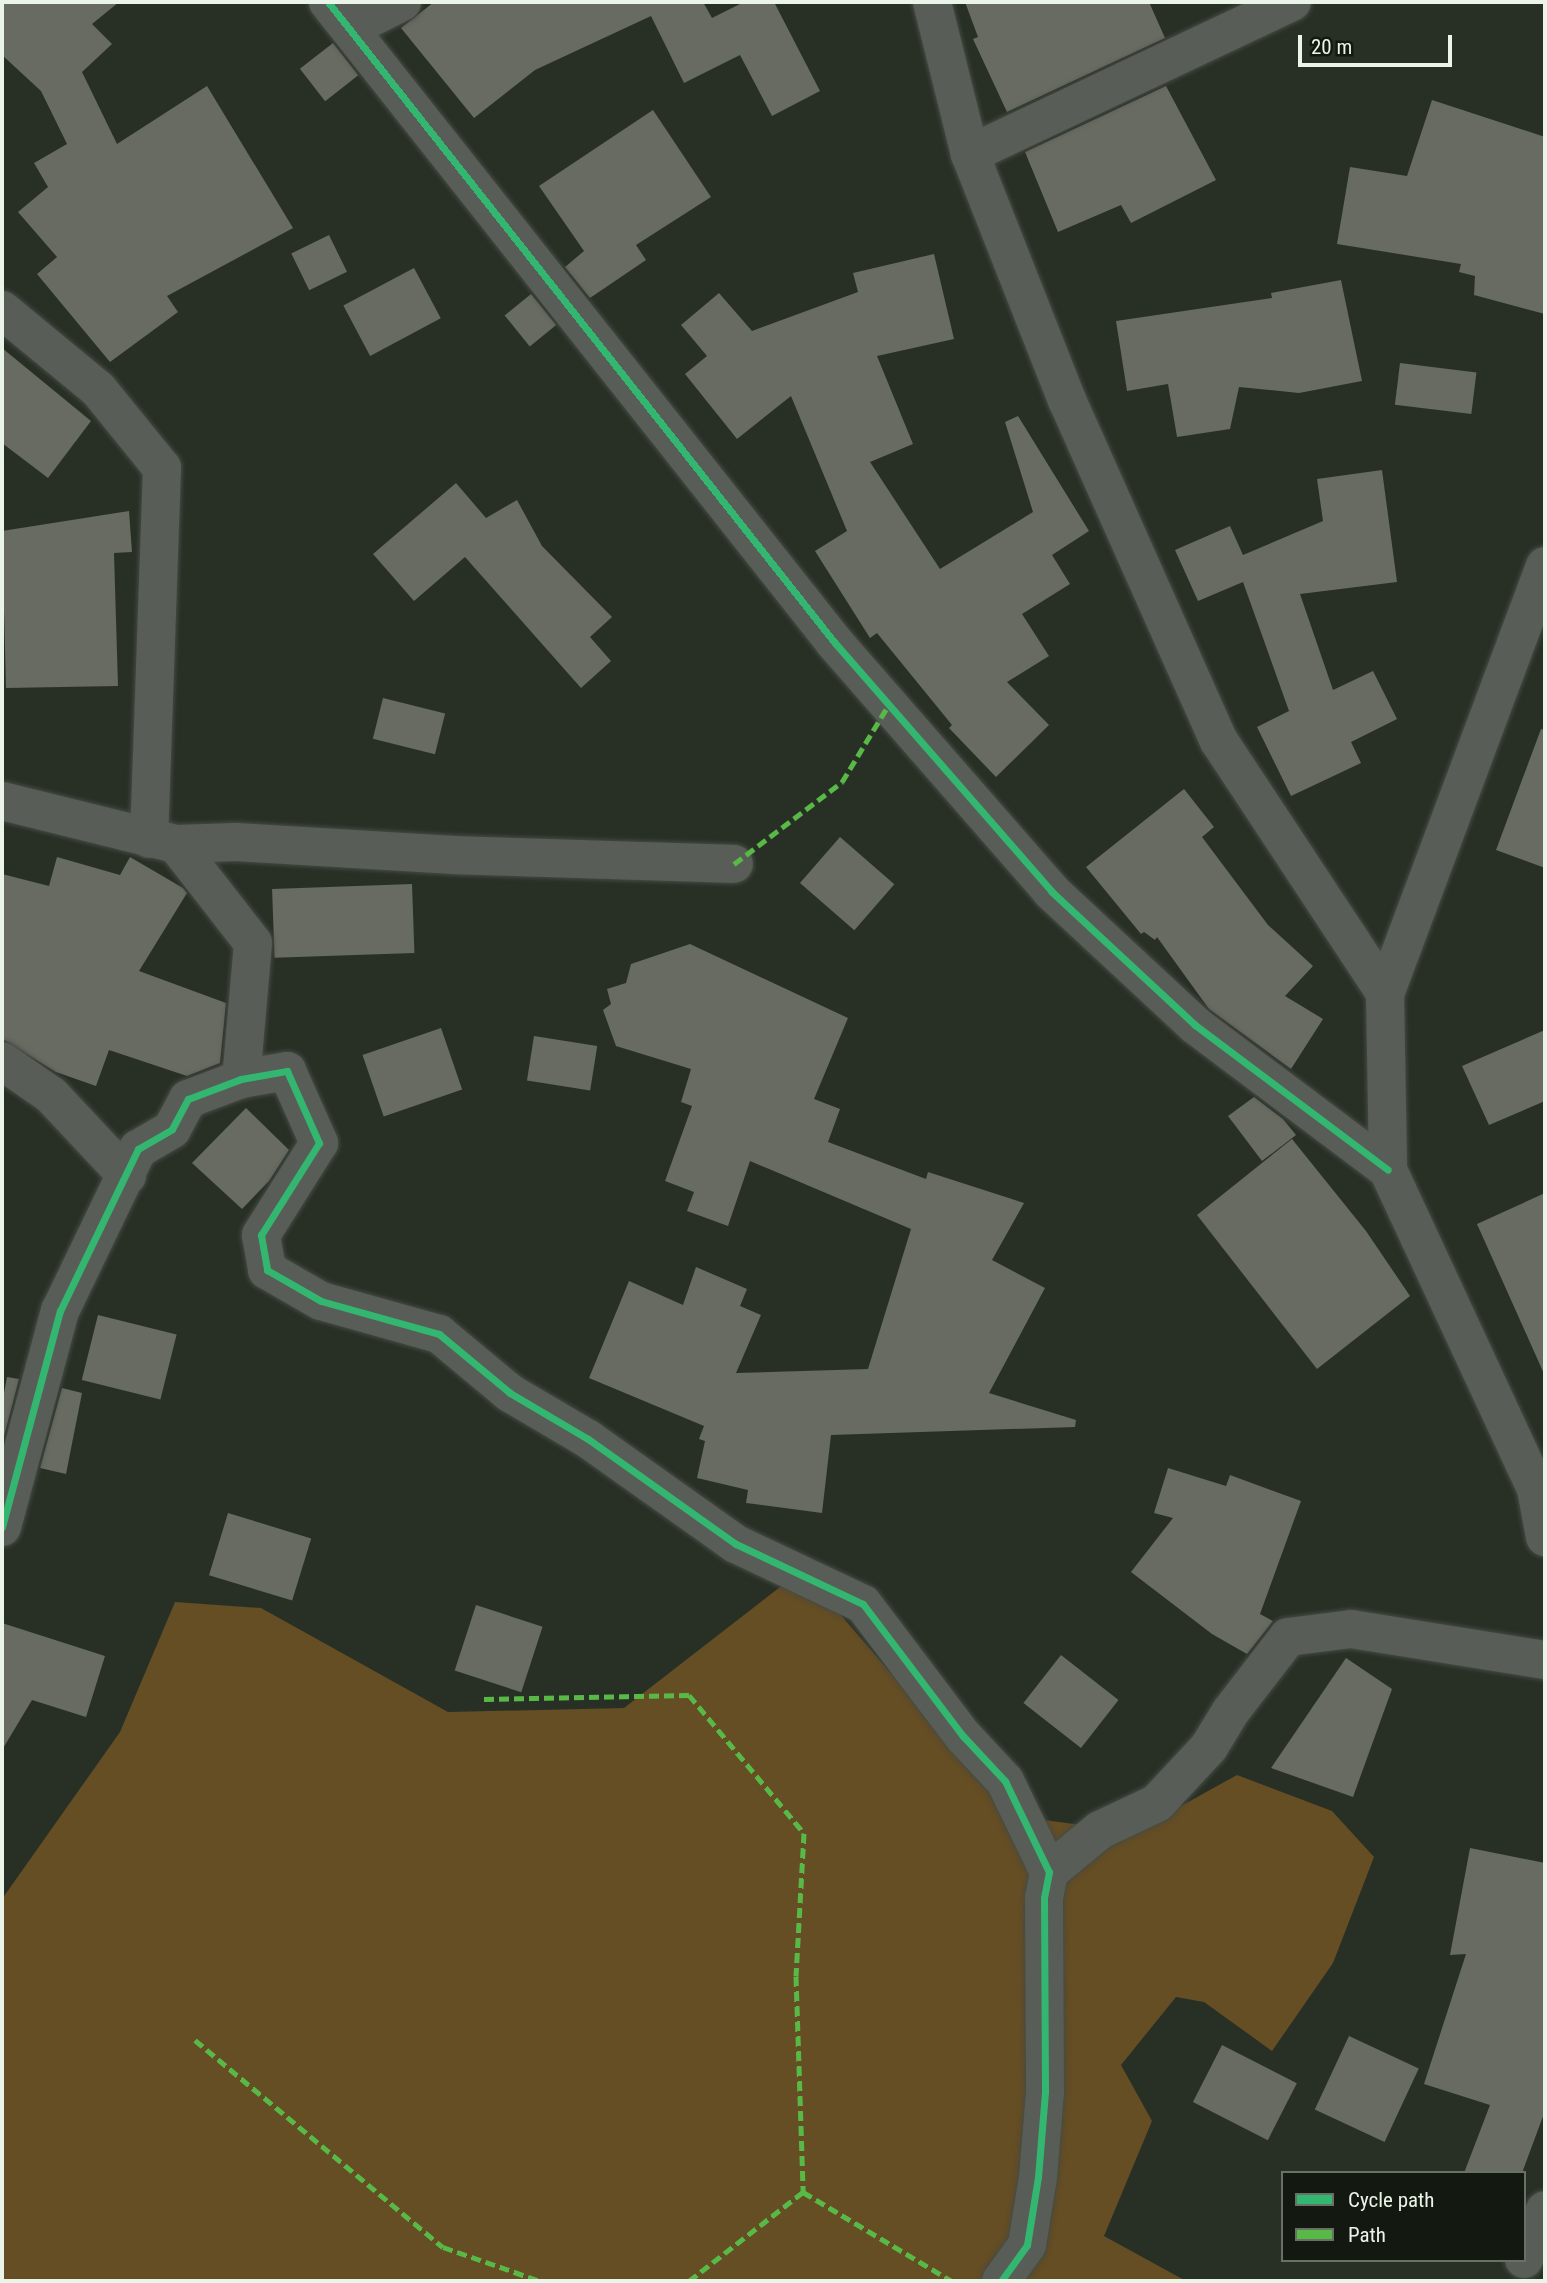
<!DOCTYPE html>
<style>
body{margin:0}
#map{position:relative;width:1547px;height:2283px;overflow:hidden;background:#283026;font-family:"Roboto Condensed",sans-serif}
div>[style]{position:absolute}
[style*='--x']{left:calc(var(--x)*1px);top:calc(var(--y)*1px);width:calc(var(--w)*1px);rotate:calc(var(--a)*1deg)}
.green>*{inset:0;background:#654d24}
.building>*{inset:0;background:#676b61;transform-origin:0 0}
.roads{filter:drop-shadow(0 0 2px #454b43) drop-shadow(0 0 2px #454b43)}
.street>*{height:38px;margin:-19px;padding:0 19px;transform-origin:19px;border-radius:19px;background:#585e57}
.secondary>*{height:38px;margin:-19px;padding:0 19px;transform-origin:19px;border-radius:19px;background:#585e57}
.quiet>*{height:5px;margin-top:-2.5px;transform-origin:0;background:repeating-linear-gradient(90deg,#58b947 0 10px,transparent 0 15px)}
.cycleway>*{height:7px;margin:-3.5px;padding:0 3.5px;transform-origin:3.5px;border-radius:3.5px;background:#33b770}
span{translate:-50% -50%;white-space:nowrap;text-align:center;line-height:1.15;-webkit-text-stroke:7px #131911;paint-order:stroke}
.frame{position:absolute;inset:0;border:4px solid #ebf4e8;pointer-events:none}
.legend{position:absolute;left:1281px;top:2171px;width:245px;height:91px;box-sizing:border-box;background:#131911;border:2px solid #697167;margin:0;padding:9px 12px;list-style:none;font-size:21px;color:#ebf4e8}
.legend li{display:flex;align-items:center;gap:14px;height:35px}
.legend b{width:35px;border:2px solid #697167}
.scale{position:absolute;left:1298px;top:35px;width:154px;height:32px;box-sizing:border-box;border:4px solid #ebf4e8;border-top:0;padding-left:9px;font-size:21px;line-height:24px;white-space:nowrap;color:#ebf4e8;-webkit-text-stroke:5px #131911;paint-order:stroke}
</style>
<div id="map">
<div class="green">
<div style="clip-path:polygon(802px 1570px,1014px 1816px,1134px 1832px,1237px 1775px,1332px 1811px,1374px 1857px,1333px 1963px,1272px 2051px,1204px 2002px,1176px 1997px,1121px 2065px,1152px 2121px,1104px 2236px,1186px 2281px,2px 2281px,2px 1899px,120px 1732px,175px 1602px,261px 1608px,448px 1712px,624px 1708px)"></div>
</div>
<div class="building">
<div style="clip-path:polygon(2px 2px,119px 2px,92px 24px,112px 44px,82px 72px,117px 144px,207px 86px,293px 228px,167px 296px,178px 312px,110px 362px,37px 274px,57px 257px,18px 212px,48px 187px,34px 163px,67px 144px,41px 91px,2px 55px)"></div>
<div style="clip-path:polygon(434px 2px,703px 2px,712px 18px,744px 2px,774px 2px,820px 91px,772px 116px,740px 55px,684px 83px,651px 16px,535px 70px,474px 118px,401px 28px)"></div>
<div style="clip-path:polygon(965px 2px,1149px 2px,1165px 38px,1007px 112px,973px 39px,978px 37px)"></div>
<div style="left:333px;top:43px;width:41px;height:42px;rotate:52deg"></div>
<div style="clip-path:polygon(1166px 86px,1216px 180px,1131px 223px,1121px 205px,1058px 232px,1025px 152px)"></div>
<div style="clip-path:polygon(1432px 100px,1545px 137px,1545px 314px,1474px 295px,1475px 276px,1459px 272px,1461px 264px,1337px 244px,1350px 167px,1407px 176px)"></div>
<div style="clip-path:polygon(653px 110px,711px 197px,636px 245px,646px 260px,590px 298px,565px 267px,584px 251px,539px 186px)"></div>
<div style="left:329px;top:235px;width:41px;height:42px;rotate:64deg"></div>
<div style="clip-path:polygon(934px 254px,954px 339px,877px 356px,913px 444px,870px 462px,940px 569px,1033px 512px,1005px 422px,1018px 416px,1089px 531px,1052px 555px,1070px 584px,1022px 614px,1049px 656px,1007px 682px,1049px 725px,996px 777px,949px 728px,952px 725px,877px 633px,870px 638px,815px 551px,847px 531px,791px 396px,737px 439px,685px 374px,707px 356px,681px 325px,719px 293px,752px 331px,858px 292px,853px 273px)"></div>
<div style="left:414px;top:268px;width:57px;height:80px;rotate:62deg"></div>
<div style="clip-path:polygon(1341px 280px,1362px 381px,1299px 393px,1239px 387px,1230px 429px,1177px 437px,1168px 384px,1127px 391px,1116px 321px,1272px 298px,1271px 293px)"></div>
<div style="left:531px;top:294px;width:40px;height:34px;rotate:51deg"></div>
<div style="clip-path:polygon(2px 348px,91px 421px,48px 478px,2px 443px)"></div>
<div style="left:1400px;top:363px;width:77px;height:42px;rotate:7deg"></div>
<div style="clip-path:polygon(1382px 470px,1397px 582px,1300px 594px,1333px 690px,1373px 671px,1397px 719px,1351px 742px,1361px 763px,1291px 796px,1257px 727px,1289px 711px,1243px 582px,1198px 601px,1175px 550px,1230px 526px,1243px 555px,1323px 521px,1317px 479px)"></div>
<div style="clip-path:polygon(456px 483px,486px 518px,517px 500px,542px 546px,612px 617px,590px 637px,611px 661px,581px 688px,465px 557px,414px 601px,373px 554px)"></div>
<div style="clip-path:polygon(129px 511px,132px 552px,114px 553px,118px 686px,6px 688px,2px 531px)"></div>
<div style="left:383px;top:698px;width:64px;height:42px;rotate:14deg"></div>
<div style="clip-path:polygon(1541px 729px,1545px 730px,1545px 868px,1496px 850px)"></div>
<div style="clip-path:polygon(1184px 789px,1214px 827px,1202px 837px,1268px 925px,1313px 966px,1285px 996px,1323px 1019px,1291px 1069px,1209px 1009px,1157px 937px,1155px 940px,1144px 932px,1141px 934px,1086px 867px)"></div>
<div style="left:840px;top:837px;width:72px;height:61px;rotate:41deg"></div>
<div style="clip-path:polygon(57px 857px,120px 875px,130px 857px,183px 888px,187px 893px,139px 971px,226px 1003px,220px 1063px,187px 1076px,109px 1050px,96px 1086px,56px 1072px,2px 1039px,2px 874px,49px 886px)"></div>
<div style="left:412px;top:884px;width:69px;height:140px;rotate:88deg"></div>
<div style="clip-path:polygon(690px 944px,848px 1018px,814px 1099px,840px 1109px,828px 1142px,926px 1179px,928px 1172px,1024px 1203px,992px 1260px,1045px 1288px,989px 1393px,1076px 1420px,1075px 1427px,831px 1435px,822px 1513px,746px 1503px,748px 1490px,697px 1478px,705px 1441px,699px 1439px,704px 1426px,589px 1378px,629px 1281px,683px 1305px,696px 1267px,747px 1289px,740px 1306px,761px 1315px,736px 1373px,868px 1369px,911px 1229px,750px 1161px,728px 1226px,687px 1211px,694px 1192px,665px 1181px,692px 1106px,681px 1102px,691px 1069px,616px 1046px,603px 1010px,611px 1004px,607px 989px,626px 983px,631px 964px)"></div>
<div style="left:441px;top:1028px;width:65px;height:83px;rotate:71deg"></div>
<div style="clip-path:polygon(1545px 1030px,1545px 1101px,1489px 1125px,1462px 1066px)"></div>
<div style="left:534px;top:1036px;width:64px;height:45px;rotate:9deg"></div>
<div style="clip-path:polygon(1254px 1097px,1283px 1119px,1296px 1135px,1262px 1161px,1228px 1116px)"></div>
<div style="clip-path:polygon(246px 1108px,289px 1150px,269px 1181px,242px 1209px,192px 1163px)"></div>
<div style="clip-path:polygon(1292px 1139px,1366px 1231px,1410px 1296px,1317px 1369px,1197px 1215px)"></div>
<div style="clip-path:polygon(1545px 1193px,1545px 1376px,1477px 1224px)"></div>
<div style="left:98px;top:1315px;width:81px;height:67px;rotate:14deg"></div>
<div style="clip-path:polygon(7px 1377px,19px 1379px,2px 1444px,2px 1404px)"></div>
<div style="clip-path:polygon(62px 1388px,82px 1393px,66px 1474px,40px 1468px)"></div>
<div style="clip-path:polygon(1168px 1468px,1226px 1486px,1230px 1475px,1301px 1501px,1260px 1614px,1273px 1621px,1247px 1654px,1212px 1634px,1131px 1572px,1173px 1518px,1154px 1513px)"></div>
<div style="left:228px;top:1513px;width:87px;height:65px;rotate:17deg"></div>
<div style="left:476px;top:1605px;width:70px;height:69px;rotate:18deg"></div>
<div style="clip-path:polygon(2px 1623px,105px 1656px,86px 1717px,32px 1700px,2px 1750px)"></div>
<div style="left:1061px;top:1655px;width:73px;height:61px;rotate:38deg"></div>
<div style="clip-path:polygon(1346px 1658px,1392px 1689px,1353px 1797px,1271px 1768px)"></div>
<div style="clip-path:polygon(1470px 1848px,1545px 1863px,1545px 2111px,1522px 2173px,1464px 2173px,1490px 2105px,1424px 2084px,1466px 1954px,1450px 1955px)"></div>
<div style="left:1349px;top:2036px;width:77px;height:81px;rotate:25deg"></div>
<div style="left:1222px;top:2045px;width:84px;height:64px;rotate:27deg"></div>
</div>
<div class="roads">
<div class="street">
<div style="--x:328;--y:2;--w:817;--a:51.66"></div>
<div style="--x:835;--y:643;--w:330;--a:48.9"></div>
<div style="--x:1052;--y:892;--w:195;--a:42.9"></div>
<div style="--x:1195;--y:1025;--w:241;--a:36.9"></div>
<div style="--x:932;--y:2;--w:157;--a:76"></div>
<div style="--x:970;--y:154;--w:264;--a:68.5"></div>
<div style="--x:1067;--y:400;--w:373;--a:66"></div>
<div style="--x:1219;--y:741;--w:302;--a:56.6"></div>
<div style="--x:352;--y:27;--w:56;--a:-26.6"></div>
<div style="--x:970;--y:154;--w:356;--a:-25.3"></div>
<div style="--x:2;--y:310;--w:124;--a:39.5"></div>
<div style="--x:98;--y:389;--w:102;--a:51"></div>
<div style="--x:162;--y:468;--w:371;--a:92"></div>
<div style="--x:1545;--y:566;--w:456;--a:110.5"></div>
<div style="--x:1385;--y:993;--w:177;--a:89"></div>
<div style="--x:1388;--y:1170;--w:352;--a:65.1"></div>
<div style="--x:1536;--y:1489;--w:49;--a:79.4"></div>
<div style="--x:2;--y:801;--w:179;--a:13.9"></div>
<div style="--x:176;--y:844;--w:60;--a:-1.9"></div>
<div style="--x:236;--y:842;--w:218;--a:3.4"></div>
<div style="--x:454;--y:855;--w:280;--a:1.8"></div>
<div style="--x:176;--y:844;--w:125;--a:52.1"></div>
<div style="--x:253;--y:943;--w:137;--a:95"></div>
<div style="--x:2;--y:1061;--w:60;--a:34.8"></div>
<div style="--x:51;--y:1095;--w:111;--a:46.8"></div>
<div style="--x:2;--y:1527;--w:224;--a:-75"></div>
<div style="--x:60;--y:1311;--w:180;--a:-64.3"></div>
<div style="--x:138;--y:1149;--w:39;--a:-30"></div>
<div style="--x:172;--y:1129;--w:34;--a:-62"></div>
<div style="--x:188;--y:1099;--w:57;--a:-20.7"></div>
<div style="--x:241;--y:1079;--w:47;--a:-9.9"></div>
<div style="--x:287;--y:1071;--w:79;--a:66"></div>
<div style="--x:319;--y:1143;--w:109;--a:122.2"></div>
<div style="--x:261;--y:1235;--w:36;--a:80"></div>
<div style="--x:267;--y:1270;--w:62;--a:29.9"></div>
<div style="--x:321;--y:1301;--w:123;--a:15.6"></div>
<div style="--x:439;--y:1334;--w:92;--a:39.7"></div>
<div style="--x:510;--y:1393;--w:91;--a:30.5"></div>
<div style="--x:588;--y:1439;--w:181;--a:35.4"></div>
<div style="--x:736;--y:1544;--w:140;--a:25.3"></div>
<div style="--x:863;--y:1604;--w:166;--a:52.9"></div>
<div style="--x:963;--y:1736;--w:62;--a:47"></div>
<div style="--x:1005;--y:1781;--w:101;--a:64.2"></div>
<div style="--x:1049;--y:1872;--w:26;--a:101"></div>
<div style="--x:1044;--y:1898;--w:194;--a:89.7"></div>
<div style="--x:1045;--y:2092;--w:85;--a:94.7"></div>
<div style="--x:1038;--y:2177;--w:69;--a:99.2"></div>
<div style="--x:1027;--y:2245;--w:44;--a:125.8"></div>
<div style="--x:1049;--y:1872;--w:66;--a:-39.5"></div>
<div style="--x:1100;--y:1830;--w:63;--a:-25.3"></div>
<div style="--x:1157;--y:1803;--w:76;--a:-47.1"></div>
<div style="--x:1209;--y:1747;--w:42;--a:-58.6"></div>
<div style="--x:1231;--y:1711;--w:93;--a:-52.4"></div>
<div style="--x:1288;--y:1637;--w:64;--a:-7.2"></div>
<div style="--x:1351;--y:1629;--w:196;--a:9.1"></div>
</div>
<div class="secondary">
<div style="--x:1524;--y:2259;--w:53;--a:-66.8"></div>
</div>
</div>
<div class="quiet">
<div style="--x:734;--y:864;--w:136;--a:-37.2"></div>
<div style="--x:842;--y:782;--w:89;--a:-58.8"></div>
<div style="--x:484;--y:1699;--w:205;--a:-1.1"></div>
<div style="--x:689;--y:1695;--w:180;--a:50.2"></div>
<div style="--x:804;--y:1833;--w:143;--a:93.2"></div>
<div style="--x:796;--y:1976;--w:216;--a:88.1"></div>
<div style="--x:195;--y:2040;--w:323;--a:39.9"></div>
<div style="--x:443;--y:2247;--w:103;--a:19.3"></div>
<div style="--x:803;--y:2192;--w:174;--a:30.9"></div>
<div style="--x:689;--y:2281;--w:145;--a:-38"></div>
</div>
<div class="cycleway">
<div style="--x:328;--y:2;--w:817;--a:51.66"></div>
<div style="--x:835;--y:643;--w:330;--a:48.9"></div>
<div style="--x:1052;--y:892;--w:195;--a:42.9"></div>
<div style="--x:1195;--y:1025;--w:241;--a:36.9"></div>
<div style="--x:2;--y:1527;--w:224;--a:-75"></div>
<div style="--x:60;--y:1311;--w:180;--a:-64.3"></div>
<div style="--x:138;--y:1149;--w:39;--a:-30"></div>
<div style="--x:172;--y:1129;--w:34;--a:-62"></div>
<div style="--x:188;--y:1099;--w:57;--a:-20.7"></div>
<div style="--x:241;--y:1079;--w:47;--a:-9.9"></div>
<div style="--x:287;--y:1071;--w:79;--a:66"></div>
<div style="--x:319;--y:1143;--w:109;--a:122.2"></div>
<div style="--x:261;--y:1235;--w:36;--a:80"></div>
<div style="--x:267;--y:1270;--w:62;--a:29.9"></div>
<div style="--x:321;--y:1301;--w:123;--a:15.6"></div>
<div style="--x:439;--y:1334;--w:92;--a:39.7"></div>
<div style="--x:510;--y:1393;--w:91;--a:30.5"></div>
<div style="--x:588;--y:1439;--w:181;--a:35.4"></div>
<div style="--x:736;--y:1544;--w:140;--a:25.3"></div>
<div style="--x:863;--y:1604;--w:166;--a:52.9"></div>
<div style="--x:963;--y:1736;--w:62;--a:47"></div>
<div style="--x:1005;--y:1781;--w:101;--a:64.2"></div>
<div style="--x:1049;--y:1872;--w:26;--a:101"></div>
<div style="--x:1044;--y:1898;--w:194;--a:89.7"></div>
<div style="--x:1045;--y:2092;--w:85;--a:94.7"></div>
<div style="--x:1038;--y:2177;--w:69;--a:99.2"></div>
<div style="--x:1027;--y:2245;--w:44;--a:125.8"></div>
</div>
<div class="frame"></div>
<ul class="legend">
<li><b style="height:9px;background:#33b770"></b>Cycle path</li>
<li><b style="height:9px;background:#58b947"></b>Path</li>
</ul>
<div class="scale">20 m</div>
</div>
